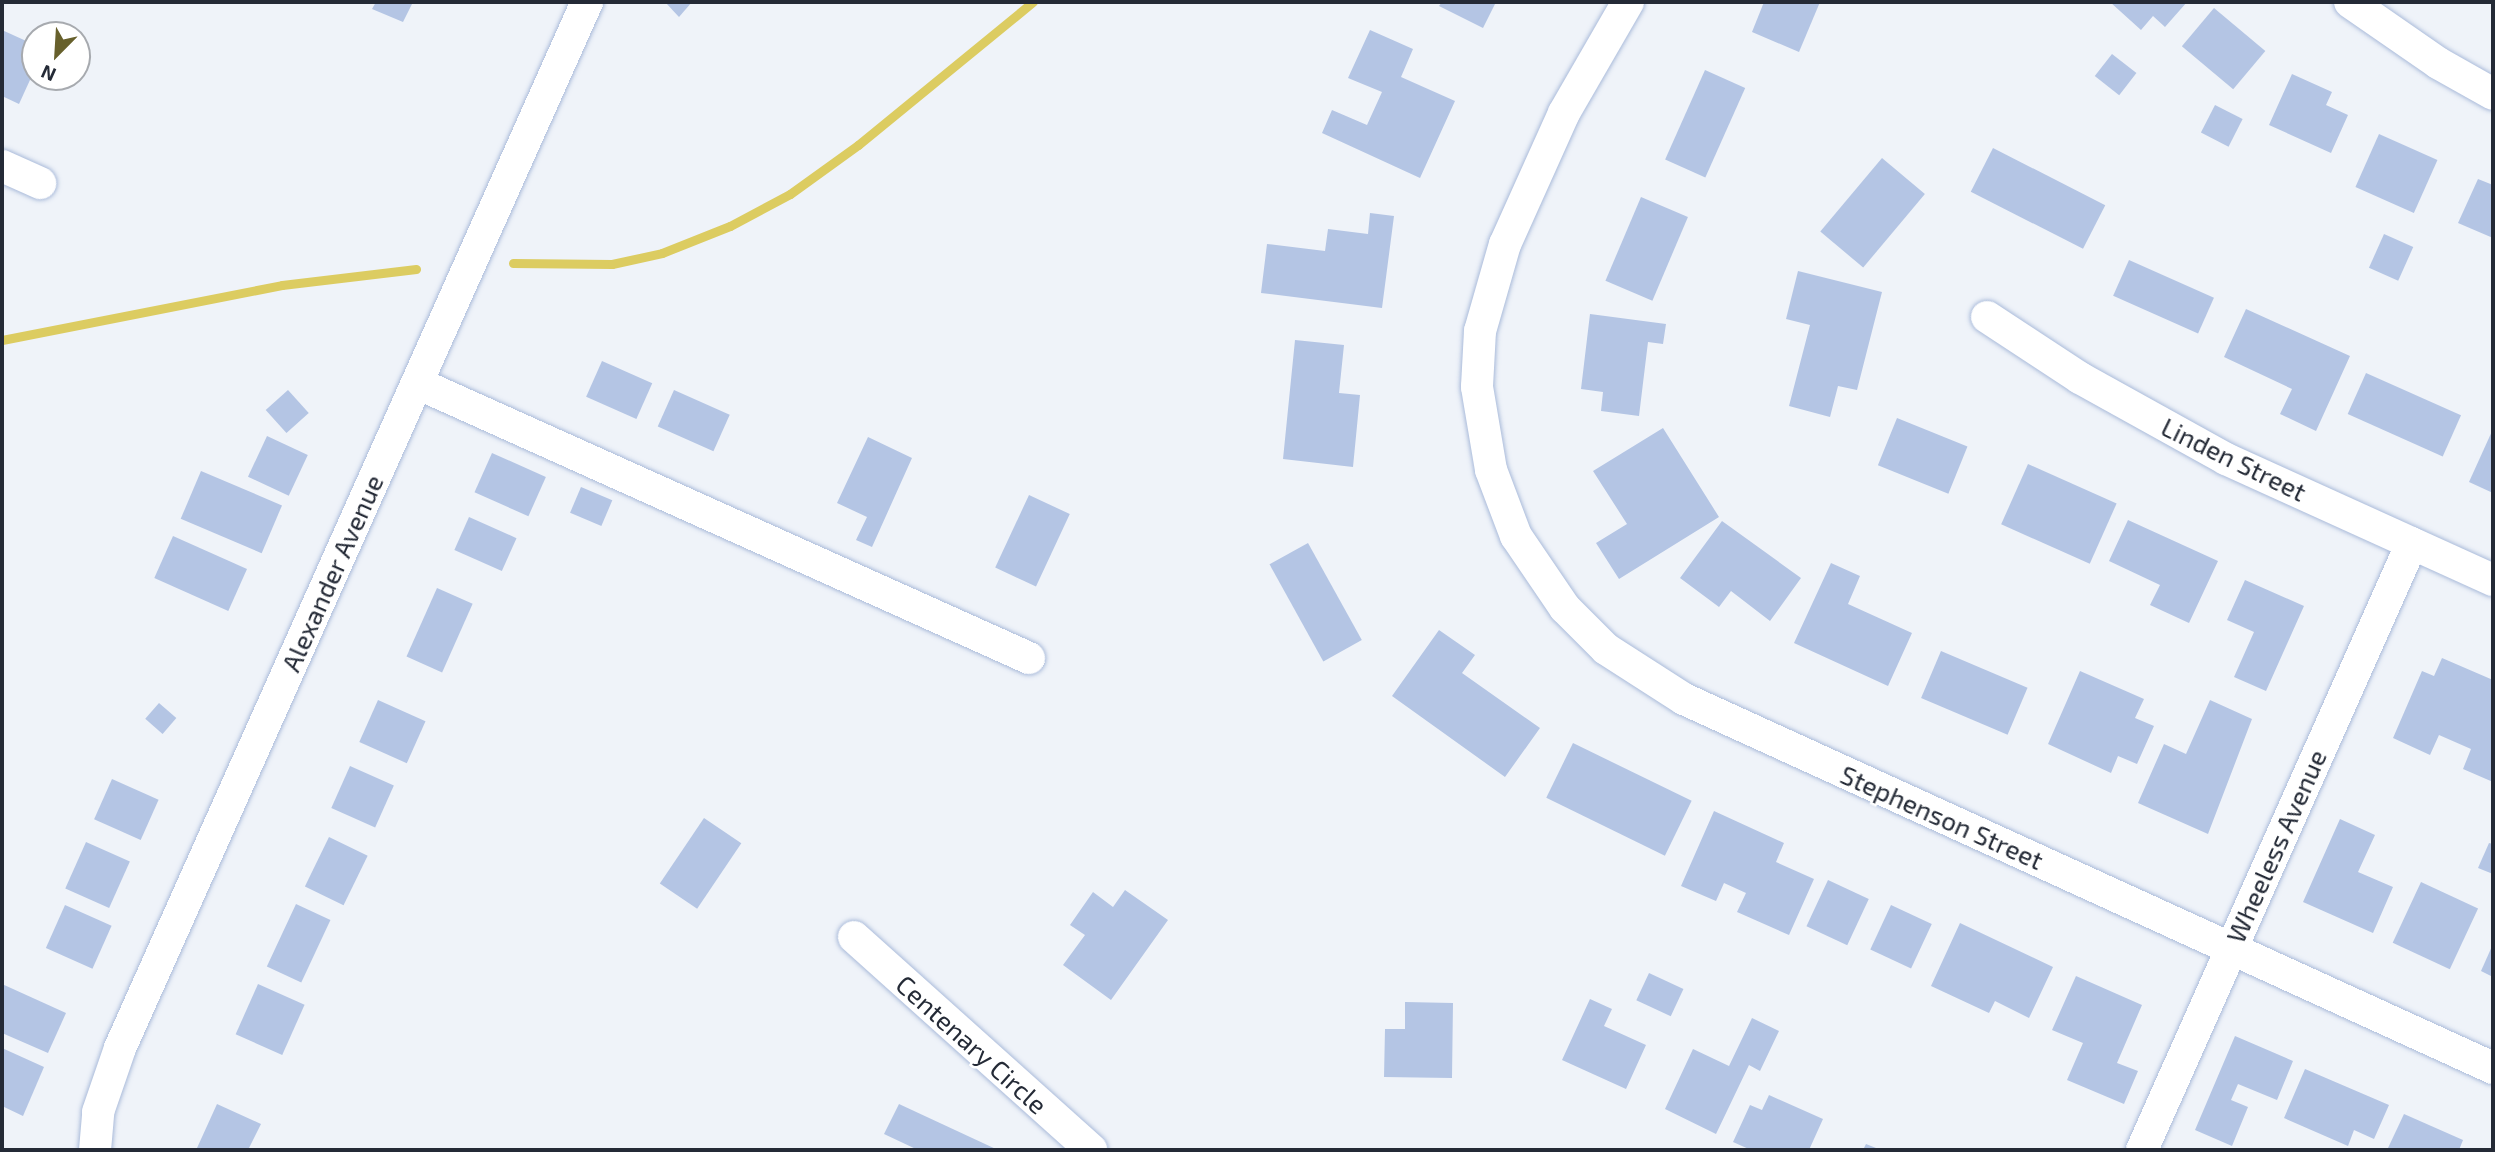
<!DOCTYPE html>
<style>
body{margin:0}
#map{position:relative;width:2495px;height:1152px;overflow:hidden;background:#eff3f9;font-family:"Exo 2",sans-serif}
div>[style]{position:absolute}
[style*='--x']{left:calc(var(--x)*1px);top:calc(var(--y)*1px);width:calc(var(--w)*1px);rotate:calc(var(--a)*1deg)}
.stream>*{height:9px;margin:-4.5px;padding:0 4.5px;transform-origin:4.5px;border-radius:4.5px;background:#dccc61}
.building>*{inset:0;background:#b4c5e4;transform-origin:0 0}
.roads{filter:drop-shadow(0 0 2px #aabbda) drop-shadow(0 0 2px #aabbda)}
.street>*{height:32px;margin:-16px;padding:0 16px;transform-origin:16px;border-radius:16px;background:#fff}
span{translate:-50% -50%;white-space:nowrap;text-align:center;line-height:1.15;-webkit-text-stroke:5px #fff;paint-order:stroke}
.street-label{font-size:26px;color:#242a36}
.frame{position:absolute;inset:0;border:4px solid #242a36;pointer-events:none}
.north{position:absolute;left:21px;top:21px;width:70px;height:70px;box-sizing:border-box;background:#fff;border:2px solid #a7aaaf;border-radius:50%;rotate:204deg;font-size:19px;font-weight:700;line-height:28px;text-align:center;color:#242a36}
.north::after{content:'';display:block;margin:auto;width:24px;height:32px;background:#67602c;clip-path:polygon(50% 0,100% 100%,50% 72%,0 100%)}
</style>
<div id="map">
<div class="stream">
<div style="--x:513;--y:263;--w:99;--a:0.6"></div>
<div style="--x:612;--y:264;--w:51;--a:-12.4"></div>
<div style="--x:662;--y:253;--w:73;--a:-21.7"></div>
<div style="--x:730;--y:226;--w:68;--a:-28.1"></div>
<div style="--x:790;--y:194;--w:84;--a:-35.8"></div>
<div style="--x:858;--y:145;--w:226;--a:-39.3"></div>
<div style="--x:2;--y:340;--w:285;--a:-11.1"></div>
<div style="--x:282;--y:285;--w:135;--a:-6.8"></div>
</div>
<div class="building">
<div style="clip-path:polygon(376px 2px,413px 2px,403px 22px,372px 9px)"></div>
<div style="clip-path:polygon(665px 2px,692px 2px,679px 17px)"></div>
<div style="clip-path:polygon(1442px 2px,1496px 2px,1483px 28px,1439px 6px)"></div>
<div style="clip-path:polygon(1764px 2px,1820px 2px,1799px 52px,1752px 32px)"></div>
<div style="clip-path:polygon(2110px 2px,2187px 2px,2165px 27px,2153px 16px,2141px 30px)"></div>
<div style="left:2214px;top:8px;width:67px;height:50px;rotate:40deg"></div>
<div style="clip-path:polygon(2px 30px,35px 45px,35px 69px,19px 104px,2px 96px)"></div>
<div style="clip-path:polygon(1370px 30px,1413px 49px,1401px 77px,1455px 101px,1420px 178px,1322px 133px,1332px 110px,1367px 125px,1382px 92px,1348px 78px)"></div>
<div style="left:2112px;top:54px;width:31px;height:28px;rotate:38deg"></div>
<div style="left:1705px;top:70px;width:44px;height:98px;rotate:24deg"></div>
<div style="clip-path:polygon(2292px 74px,2332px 92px,2326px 105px,2348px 115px,2331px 153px,2269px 125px)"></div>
<div style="left:2215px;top:105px;width:31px;height:31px;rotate:27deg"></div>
<div style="left:2379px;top:134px;width:64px;height:58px;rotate:24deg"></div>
<div style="left:1993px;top:148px;width:126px;height:49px;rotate:27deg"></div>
<div style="left:1882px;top:158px;width:56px;height:96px;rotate:40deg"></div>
<div style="clip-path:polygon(2478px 179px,2493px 185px,2493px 238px,2458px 223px)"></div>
<div style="left:1641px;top:197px;width:51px;height:91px;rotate:23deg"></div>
<div style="clip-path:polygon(1370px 213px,1394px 216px,1382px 308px,1261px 293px,1267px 244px,1325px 251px,1328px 229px,1368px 234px)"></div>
<div style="left:2384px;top:234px;width:32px;height:37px;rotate:24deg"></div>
<div style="left:2129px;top:260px;width:93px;height:39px;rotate:24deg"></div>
<div style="clip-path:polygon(1798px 271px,1882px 292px,1857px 390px,1838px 386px,1830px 417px,1789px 406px,1810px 325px,1786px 319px)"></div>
<div style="clip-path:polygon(2246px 309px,2350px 356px,2316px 431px,2280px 414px,2292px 389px,2224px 357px)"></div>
<div style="clip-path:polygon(1590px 314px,1666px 324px,1663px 344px,1648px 342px,1639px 416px,1601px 411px,1603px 392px,1581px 389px)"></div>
<div style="clip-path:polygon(1295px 340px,1344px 345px,1339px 393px,1360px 395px,1353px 467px,1283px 459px)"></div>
<div style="left:602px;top:361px;width:55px;height:39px;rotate:24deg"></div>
<div style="left:2366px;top:373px;width:104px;height:45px;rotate:24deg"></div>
<div style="left:288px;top:390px;width:31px;height:30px;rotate:48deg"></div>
<div style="left:674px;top:390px;width:61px;height:40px;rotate:24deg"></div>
<div style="left:1897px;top:418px;width:76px;height:51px;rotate:22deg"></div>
<div style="clip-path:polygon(1663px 428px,1719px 517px,1619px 579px,1596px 543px,1627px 524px,1593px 471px)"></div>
<div style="clip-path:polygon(2493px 429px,2493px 493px,2469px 482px)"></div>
<div style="left:267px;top:436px;width:45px;height:45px;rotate:25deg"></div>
<div style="clip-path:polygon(868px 437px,912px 458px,872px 547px,856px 540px,867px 517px,837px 503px)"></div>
<div style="left:492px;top:453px;width:59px;height:43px;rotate:24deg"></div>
<div style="left:2028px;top:464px;width:97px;height:66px;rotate:24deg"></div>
<div style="left:201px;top:471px;width:88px;height:52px;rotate:23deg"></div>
<div style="left:581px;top:487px;width:34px;height:28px;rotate:23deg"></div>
<div style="left:1029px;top:495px;width:45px;height:80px;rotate:25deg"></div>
<div style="left:469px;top:517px;width:52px;height:36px;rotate:24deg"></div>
<div style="clip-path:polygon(2128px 520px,2218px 561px,2189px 623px,2150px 605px,2160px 585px,2109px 561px)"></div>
<div style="clip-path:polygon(1722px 521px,1801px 578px,1770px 621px,1731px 591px,1719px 607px,1680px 578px)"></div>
<div style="left:173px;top:536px;width:81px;height:46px;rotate:24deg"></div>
<div style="left:1308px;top:543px;width:111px;height:44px;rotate:61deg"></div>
<div style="clip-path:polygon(1831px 563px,1860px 576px,1848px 604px,1912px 633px,1888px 686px,1794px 643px)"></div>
<div style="clip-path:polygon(2245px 580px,2304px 606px,2266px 691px,2234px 677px,2254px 632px,2227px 620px)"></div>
<div style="left:437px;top:588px;width:39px;height:75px;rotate:24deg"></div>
<div style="clip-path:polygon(1439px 630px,1475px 655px,1462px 673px,1540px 728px,1505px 777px,1392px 696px)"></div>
<div style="left:1941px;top:651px;width:94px;height:51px;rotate:23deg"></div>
<div style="clip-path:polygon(2442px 658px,2493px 680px,2493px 782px,2463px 769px,2471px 749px,2439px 735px,2430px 755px,2393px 738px,2422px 671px,2434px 676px)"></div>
<div style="clip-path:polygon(2080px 671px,2144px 699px,2135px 718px,2154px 726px,2137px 764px,2118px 756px,2111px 773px,2048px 744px)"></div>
<div style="left:378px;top:700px;width:52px;height:46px;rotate:24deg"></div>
<div style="clip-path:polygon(2210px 700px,2252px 719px,2208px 834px,2138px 803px,2164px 744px,2186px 754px)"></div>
<div style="left:159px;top:703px;width:23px;height:21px;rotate:41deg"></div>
<div style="left:1573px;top:743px;width:132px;height:61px;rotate:26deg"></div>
<div style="left:350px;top:766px;width:48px;height:46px;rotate:24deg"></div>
<div style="left:112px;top:779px;width:51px;height:44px;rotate:24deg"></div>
<div style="clip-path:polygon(1714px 811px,1784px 843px,1776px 862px,1814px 879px,1789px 935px,1737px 912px,1746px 893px,1724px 883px,1716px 901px,1681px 886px)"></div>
<div style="left:704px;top:818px;width:45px;height:79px;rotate:34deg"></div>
<div style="clip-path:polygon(2340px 819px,2375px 835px,2358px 872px,2393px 887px,2373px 933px,2303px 902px)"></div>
<div style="left:329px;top:837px;width:43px;height:55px;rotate:26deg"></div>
<div style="left:86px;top:842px;width:48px;height:51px;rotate:24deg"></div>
<div style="clip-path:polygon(2489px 843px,2493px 844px,2493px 874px,2478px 868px)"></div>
<div style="left:1828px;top:880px;width:45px;height:51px;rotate:25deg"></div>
<div style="left:2421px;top:882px;width:63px;height:67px;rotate:25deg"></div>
<div style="clip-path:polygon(1125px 890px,1168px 920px,1111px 1000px,1063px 965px,1085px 935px,1070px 925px,1093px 892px,1113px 907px)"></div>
<div style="left:296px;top:904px;width:38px;height:69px;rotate:25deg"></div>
<div style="left:65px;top:905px;width:51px;height:47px;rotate:24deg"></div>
<div style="left:1891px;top:905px;width:45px;height:49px;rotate:25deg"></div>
<div style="clip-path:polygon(1960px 923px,2053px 967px,2029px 1018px,1995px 1001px,1989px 1013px,1931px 986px)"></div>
<div style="clip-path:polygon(2493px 944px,2493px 977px,2481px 971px)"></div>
<div style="left:1649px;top:973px;width:38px;height:30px;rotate:25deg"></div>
<div style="clip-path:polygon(2076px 976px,2142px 1005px,2117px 1063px,2138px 1071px,2124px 1104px,2067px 1080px,2083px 1043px,2052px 1030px)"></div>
<div style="clip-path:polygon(2px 984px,66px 1013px,48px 1053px,2px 1033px)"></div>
<div style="left:258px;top:984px;width:51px;height:55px;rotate:24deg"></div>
<div style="clip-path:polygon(1590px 999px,1612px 1009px,1604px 1026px,1646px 1045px,1626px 1089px,1562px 1060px)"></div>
<div style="clip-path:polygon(1405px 1002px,1453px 1003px,1452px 1078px,1384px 1077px,1385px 1029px,1405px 1029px)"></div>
<div style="clip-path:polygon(1752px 1018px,1779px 1031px,1760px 1071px,1749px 1065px,1716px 1134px,1665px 1109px,1693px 1049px,1729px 1066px)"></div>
<div style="clip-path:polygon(2235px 1036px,2293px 1061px,2277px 1100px,2238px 1084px,2231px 1100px,2248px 1107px,2232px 1146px,2195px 1130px)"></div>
<div style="clip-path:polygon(2px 1048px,44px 1067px,23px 1116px,2px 1106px)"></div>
<div style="clip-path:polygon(2305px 1069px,2389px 1105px,2374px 1139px,2354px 1130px,2348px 1146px,2284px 1118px)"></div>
<div style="clip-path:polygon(1769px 1095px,1823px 1119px,1809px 1150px,1751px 1150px,1733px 1142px,1750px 1105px,1762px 1110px)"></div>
<div style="clip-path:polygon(217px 1104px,261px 1124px,248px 1150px,197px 1148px)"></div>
<div style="clip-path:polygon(899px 1104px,998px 1150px,918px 1150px,884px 1134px)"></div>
<div style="clip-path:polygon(2404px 1114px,2463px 1140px,2459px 1150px,2388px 1148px)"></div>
<div style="clip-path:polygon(1866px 1144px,1881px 1150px,1863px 1150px)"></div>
</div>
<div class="roads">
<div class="street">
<div style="--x:1628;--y:2;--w:128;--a:120"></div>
<div style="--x:1564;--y:113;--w:144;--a:114.2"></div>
<div style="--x:1505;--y:244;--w:91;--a:106"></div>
<div style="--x:1480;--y:331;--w:56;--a:93.1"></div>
<div style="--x:1477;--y:387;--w:84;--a:80.4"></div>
<div style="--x:1491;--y:470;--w:71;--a:69.3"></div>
<div style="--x:1516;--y:536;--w:87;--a:55.8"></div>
<div style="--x:1565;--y:608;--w:58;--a:45"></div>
<div style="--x:1606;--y:649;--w:93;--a:32.7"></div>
<div style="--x:1684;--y:699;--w:889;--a:24.52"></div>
<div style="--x:2350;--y:2;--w:107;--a:34.7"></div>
<div style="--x:2438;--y:63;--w:63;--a:29.4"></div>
<div style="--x:2;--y:166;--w:42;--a:24.1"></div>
<div style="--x:1987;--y:317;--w:111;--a:33.3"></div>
<div style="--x:2080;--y:378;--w:167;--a:29"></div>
<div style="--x:2226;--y:459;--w:293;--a:24.4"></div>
<div style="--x:417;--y:383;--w:671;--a:24.2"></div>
<div style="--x:854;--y:937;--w:319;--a:41.9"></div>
<div style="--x:95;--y:1150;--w:38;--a:-85"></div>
<div style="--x:98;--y:1112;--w:68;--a:-71"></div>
<div style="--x:120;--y:1048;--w:1146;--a:-65.94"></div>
<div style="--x:2142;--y:1150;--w:664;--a:-66.02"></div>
</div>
</div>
<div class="street-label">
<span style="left:2234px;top:459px;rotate:26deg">Linden Street</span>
<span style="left:332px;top:573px;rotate:-66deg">Alexander Avenue</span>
<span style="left:1942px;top:817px;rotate:24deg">Stephenson Street</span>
<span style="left:2276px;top:846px;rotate:-66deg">Wheeless Avenue</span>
<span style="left:972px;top:1044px;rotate:42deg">Centenary Circle</span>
</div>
<div class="frame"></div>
<div class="north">N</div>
</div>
